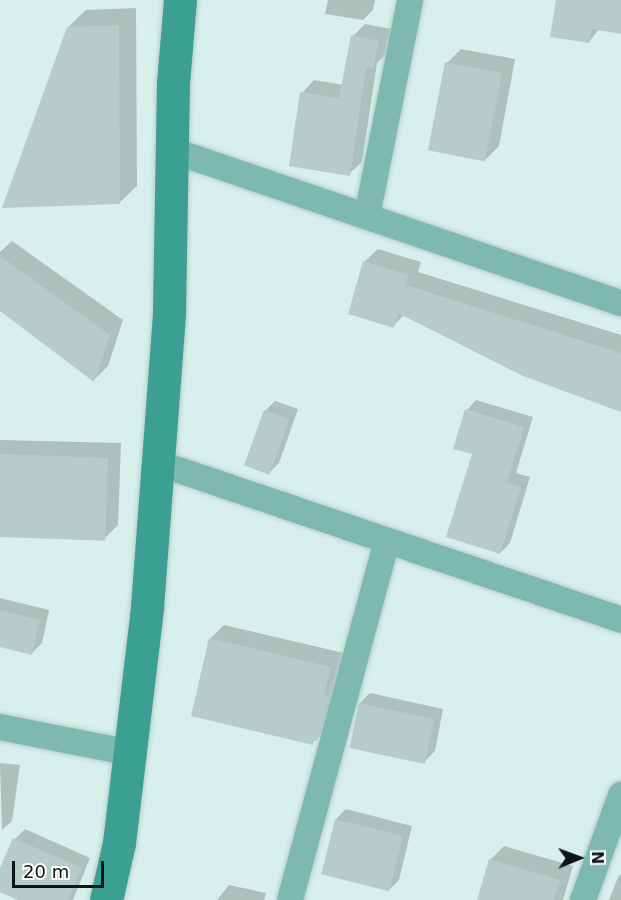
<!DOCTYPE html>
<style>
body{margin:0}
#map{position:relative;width:621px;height:900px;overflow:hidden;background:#d8f0ec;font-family:"DejaVu Sans",sans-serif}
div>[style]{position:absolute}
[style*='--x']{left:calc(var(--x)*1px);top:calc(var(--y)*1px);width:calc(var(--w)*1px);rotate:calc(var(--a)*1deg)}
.shadow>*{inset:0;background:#0003}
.building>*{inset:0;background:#b5ccc9;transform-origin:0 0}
.roads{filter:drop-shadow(0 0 2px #b8cdca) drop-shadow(0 0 2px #b8cdca)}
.street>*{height:26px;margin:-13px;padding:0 13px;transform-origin:13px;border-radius:13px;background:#7eb9b0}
.secondary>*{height:33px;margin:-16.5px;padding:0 16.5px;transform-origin:16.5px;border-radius:16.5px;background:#3b9f94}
span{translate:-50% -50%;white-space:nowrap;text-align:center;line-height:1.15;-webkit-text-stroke:5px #fff;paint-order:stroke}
.north{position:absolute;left:549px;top:828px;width:60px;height:60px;-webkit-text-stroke:4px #fff;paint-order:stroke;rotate:89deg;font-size:16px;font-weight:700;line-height:24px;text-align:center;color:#0e1615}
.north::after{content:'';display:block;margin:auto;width:21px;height:27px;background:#0e1615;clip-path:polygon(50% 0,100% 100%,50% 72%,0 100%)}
.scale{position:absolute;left:12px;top:861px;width:92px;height:27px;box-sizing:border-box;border:3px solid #0e1615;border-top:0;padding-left:8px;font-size:18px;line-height:21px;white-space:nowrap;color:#0e1615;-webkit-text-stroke:4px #fff;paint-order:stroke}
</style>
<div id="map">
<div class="shadow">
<div style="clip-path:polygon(328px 0,375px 0,373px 10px,363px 20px,325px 14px)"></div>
<div style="clip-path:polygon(558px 0,621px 0,621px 32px,599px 29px,589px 42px)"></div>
<div style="clip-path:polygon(136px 8px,137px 186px,119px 203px,68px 27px,86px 10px)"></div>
<div style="clip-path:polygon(365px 24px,391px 29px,385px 55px,377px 63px,362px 162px,349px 174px,302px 93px,314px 80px,343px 85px,353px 36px)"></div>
<div style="clip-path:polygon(461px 49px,515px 59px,499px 146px,485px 160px,447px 63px)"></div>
<div style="clip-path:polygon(12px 241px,123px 320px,108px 366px,94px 380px,0 309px,0 252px)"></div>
<div style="clip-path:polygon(378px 249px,421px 262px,418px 272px,621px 335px,621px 411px,404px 315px,393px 326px,364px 262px)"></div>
<div style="clip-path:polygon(476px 400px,533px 417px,516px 473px,530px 477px,510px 543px,500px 553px,474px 453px,467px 410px)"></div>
<div style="clip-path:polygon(275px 401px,298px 409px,279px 463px,269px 473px,265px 411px)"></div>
<div style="clip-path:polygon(0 440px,121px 443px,118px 525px,104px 539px,0 536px)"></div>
<div style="clip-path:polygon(0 598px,49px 610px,42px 643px,32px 653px,0 645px)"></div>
<div style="clip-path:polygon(224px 625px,344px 653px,331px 725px,317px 739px,312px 743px,210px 639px)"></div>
<div style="clip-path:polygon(370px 693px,443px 709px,435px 751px,425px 761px,360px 703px)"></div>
<div style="clip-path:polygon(0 763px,20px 765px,12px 821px,2px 830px)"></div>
<div style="clip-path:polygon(346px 809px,412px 826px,399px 880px,389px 890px,336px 819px)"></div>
<div style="clip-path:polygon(25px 829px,90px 858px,73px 900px,21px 900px,0 890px,0 872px,15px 839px)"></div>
<div style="clip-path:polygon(504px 846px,573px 866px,563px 900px,478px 900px,490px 860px)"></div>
<div style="clip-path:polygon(621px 874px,621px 900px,609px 900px,618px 877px)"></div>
<div style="clip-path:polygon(229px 885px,266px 893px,264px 900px,217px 900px)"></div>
</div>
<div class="building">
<div style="clip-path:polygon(556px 0,621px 0,621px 34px,592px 29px,589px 43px,550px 37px)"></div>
<div style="clip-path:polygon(119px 25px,120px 204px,2px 208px,67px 27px)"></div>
<div style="clip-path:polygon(351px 35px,379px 41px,373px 69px,366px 68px,350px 176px,289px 166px,300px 92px,339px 98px)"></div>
<div style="left:445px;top:62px;width:58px;height:90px;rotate:11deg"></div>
<div style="clip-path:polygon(0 256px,110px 335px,94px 382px,0 311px)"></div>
<div style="clip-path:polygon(363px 261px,408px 275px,406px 285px,621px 353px,621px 412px,523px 376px,398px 313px,394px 328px,348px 314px)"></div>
<div style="clip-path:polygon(465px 409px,524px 427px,507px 483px,521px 487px,500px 554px,446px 537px,472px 454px,453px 449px)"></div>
<div style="left:264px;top:410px;width:27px;height:59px;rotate:20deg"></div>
<div style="left:0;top:454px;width:108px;height:83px;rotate:2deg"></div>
<div style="clip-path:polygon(0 610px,40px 620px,32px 655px,0 647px)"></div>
<div style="clip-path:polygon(209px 638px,331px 667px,324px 695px,329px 696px,317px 741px,314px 740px,313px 745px,191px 716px)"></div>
<div style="left:359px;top:703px;width:77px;height:46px;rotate:12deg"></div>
<div style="left:335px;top:819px;width:70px;height:57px;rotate:14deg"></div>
<div style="clip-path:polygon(13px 838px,82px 868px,68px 900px,18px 900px,0 892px,0 868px)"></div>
<div style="clip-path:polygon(489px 859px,560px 880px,554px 900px,477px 900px)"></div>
</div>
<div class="roads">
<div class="street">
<div style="--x:171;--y:150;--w:475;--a:18.8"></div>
<div style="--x:367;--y:216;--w:220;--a:-78.7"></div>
<div style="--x:158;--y:463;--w:489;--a:18.7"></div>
<div style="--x:0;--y:727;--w:134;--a:11.2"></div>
<div style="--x:290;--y:900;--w:372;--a:-74.9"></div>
<div style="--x:583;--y:900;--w:112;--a:-70.1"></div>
</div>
<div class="secondary">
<div style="--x:106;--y:900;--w:58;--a:-77.2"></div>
<div style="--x:119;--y:843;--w:238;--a:-83.2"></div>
<div style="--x:147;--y:607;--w:297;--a:-85.7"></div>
<div style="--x:169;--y:311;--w:228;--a:-89"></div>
<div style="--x:173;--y:83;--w:83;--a:-85.2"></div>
</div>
</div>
<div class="north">N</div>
<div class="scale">20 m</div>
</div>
